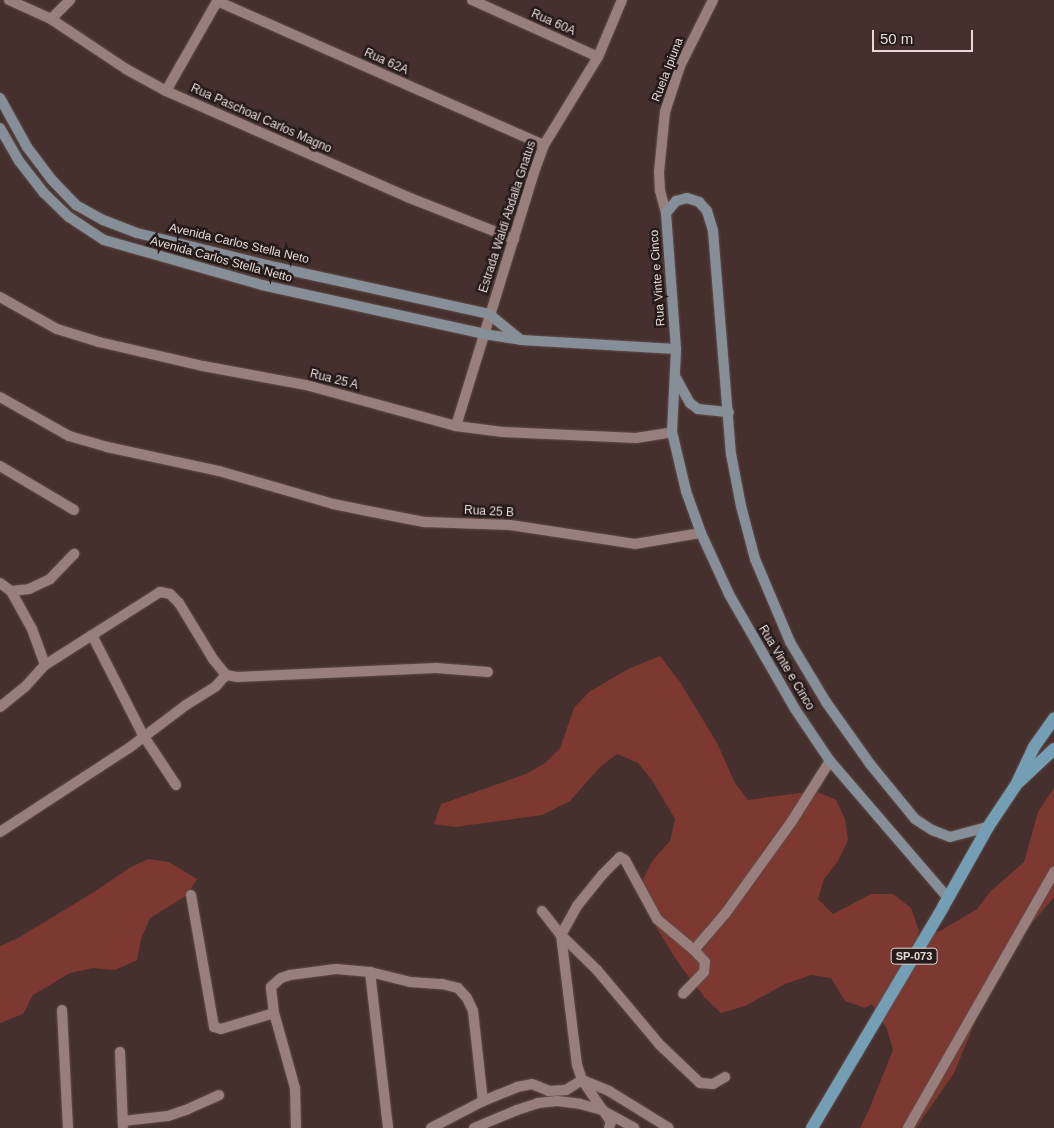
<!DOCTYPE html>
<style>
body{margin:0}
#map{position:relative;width:1054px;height:1128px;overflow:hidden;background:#46302d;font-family:Arial,sans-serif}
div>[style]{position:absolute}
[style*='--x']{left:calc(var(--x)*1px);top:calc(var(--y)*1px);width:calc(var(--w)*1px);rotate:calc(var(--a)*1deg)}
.green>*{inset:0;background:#7c3831}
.roads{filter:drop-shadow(0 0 1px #604e4b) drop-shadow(0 0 1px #604e4b)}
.street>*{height:10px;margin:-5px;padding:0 5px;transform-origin:5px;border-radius:5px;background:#997f7b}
.secondary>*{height:10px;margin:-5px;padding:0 5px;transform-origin:5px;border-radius:5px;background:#868f97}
.primary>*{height:12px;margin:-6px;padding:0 6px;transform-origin:6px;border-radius:6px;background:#749eb3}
span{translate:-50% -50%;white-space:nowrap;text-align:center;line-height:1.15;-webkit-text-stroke:5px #251b1a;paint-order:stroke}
.shield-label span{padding:1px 4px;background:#251b1a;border:1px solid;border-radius:4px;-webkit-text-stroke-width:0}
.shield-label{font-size:11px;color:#e7d9d6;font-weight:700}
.street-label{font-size:12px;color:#e7d9d6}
.scale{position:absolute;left:872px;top:30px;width:101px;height:22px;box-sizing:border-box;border:2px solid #e7d9d6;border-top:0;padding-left:6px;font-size:15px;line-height:18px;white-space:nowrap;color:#e7d9d6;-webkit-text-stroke:4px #251b1a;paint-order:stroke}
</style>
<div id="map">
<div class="green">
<div style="clip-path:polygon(660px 656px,680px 682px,717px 743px,735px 783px,748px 800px,815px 791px,836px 800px,845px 819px,848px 840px,838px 861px,824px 879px,818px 899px,833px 914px,871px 894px,893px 894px,911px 908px,919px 931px,918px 937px,940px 931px,977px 909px,991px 891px,1024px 862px,1038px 812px,1054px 788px,1054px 897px,1018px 940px,992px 981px,954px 1073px,916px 1128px,860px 1128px,868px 1112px,893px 1050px,887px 1029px,872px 1004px,865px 1008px,845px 1001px,831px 978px,811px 975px,785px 984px,745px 1006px,721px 1013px,705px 998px,679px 964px,655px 925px,646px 905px,643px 879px,653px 860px,670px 841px,675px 819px,652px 780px,638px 763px,617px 754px,600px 767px,570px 801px,542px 815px,455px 827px,434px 824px,441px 804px,526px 774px,545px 763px,560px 748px,574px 708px,589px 692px,628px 669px)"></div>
<div style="clip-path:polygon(148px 859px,169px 862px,197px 879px,186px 896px,150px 918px,141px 939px,137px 960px,115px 970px,93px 968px,70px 973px,33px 995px,23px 1014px,0 1023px,0 946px,18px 938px,94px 892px,129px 868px)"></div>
</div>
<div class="roads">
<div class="street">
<div style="--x:9;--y:0;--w:46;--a:24.3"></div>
<div style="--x:51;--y:19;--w:90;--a:33.7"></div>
<div style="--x:126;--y:69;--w:46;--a:28.8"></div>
<div style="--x:166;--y:91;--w:266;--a:23.7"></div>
<div style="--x:410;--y:198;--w:112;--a:21.5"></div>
<div style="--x:472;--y:0;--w:138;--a:24.3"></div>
<div style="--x:217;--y:1;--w:357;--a:23.8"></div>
<div style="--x:51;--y:19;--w:27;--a:-45"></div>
<div style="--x:166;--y:91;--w:105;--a:-60.3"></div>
<div style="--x:666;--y:213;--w:23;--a:-105"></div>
<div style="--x:660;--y:191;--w:19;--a:-93"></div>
<div style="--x:659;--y:172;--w:60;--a:-84.3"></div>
<div style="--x:665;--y:112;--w:48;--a:-71.9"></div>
<div style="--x:680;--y:66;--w:74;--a:-63.4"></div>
<div style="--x:0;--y:297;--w:65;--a:29.3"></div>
<div style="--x:57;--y:329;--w:44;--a:17.2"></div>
<div style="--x:99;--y:342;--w:107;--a:13"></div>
<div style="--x:203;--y:366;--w:105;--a:10.5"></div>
<div style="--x:306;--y:385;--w:156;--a:15.3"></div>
<div style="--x:456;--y:426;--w:47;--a:7.3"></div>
<div style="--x:503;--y:432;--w:133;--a:2.6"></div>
<div style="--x:636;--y:438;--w:36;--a:-9"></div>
<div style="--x:0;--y:397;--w:79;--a:29.5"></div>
<div style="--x:69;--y:436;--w:40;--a:16"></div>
<div style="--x:107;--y:447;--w:115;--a:12.1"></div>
<div style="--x:219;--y:471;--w:119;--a:16.1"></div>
<div style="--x:333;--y:504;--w:56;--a:11.3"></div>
<div style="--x:388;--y:515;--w:38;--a:11"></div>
<div style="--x:425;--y:522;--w:85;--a:2"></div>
<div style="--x:510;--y:525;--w:126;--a:8.6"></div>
<div style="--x:635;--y:544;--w:67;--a:-9.5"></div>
<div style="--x:456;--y:426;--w:263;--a:-72.9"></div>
<div style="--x:533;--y:175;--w:32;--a:-70"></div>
<div style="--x:544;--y:145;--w:103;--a:-58.5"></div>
<div style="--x:598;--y:57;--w:62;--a:-67.2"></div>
<div style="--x:0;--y:466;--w:86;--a:30.7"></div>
<div style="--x:0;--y:583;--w:14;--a:36"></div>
<div style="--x:11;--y:591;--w:43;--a:61.1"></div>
<div style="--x:32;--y:629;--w:38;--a:70"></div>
<div style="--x:11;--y:591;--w:18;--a:-6"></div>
<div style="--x:29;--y:589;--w:23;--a:-25"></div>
<div style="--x:50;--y:579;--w:35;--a:-46"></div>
<div style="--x:92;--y:635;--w:112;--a:63"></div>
<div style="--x:143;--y:735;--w:60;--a:56.6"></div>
<div style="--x:0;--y:707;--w:32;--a:-39"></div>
<div style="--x:25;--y:687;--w:30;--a:-48"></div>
<div style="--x:45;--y:665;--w:136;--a:-32.4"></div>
<div style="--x:160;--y:592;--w:10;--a:11"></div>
<div style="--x:170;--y:594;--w:13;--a:45"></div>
<div style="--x:179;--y:603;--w:66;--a:58.7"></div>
<div style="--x:213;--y:659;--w:21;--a:51"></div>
<div style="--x:226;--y:675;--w:11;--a:10"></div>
<div style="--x:237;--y:677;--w:199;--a:-2.6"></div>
<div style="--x:436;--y:668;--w:52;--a:4.4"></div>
<div style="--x:0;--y:832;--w:154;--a:-33.1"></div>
<div style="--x:129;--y:748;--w:71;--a:-37"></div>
<div style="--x:186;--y:705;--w:36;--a:-32"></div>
<div style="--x:216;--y:686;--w:15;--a:-48"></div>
<div style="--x:191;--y:895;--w:134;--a:80.1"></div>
<div style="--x:214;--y:1027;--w:7;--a:16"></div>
<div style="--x:221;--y:1029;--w:55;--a:-16.8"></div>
<div style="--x:542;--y:911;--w:31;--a:52"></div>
<div style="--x:561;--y:935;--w:50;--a:44.2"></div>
<div style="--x:597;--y:970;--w:98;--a:50"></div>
<div style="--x:660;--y:1045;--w:55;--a:43.5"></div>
<div style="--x:700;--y:1083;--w:13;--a:4"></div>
<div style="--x:713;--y:1084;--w:14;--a:-30"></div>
<div style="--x:694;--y:950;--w:48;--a:-49.3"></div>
<div style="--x:725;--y:914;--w:115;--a:-54.2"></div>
<div style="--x:792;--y:821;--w:71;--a:-57.7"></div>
<div style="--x:370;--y:972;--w:157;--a:83.4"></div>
<div style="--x:62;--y:1010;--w:118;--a:87.1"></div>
<div style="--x:120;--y:1052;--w:74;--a:87.7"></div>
<div style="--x:123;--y:1121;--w:45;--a:-6.3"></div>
<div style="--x:168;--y:1116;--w:21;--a:-19"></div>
<div style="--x:188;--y:1109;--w:34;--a:-24"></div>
<div style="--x:296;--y:1128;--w:40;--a:-91.4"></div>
<div style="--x:295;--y:1088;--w:78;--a:-105.6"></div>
<div style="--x:274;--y:1013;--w:26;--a:-97"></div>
<div style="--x:271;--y:987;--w:13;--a:-42"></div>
<div style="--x:281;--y:978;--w:9;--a:-18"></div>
<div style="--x:290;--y:975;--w:46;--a:-7.4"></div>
<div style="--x:336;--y:969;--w:34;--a:5"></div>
<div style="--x:370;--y:972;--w:41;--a:14"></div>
<div style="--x:410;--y:982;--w:32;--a:4"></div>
<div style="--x:442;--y:984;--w:16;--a:14"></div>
<div style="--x:458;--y:988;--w:13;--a:48"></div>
<div style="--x:467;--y:998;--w:14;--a:65"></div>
<div style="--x:473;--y:1011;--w:91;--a:83.7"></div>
<div style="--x:431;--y:1128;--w:59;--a:-27.4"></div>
<div style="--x:483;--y:1101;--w:37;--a:-22"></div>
<div style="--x:517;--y:1087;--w:15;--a:-11"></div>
<div style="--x:532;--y:1084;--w:18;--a:22"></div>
<div style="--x:549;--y:1091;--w:17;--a:-3"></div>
<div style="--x:566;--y:1090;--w:19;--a:-32"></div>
<div style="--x:582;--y:1080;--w:29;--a:22"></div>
<div style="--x:609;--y:1091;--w:70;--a:31.7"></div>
<div style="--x:474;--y:1128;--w:47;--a:-22.7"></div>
<div style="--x:517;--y:1110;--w:22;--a:-18"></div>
<div style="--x:538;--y:1103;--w:19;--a:-6"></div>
<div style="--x:557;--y:1101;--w:23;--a:7"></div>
<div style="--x:580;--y:1104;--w:23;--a:15"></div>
<div style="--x:602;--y:1110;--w:37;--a:29"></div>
<div style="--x:609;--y:1128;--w:6;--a:-72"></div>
<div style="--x:611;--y:1122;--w:51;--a:-124.6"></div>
<div style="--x:582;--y:1080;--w:16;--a:-108"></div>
<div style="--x:577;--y:1065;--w:131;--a:-97"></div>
<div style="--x:561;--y:935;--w:33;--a:-61"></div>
<div style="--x:577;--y:906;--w:40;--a:-51"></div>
<div style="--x:602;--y:875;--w:25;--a:-45"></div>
<div style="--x:620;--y:857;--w:6;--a:31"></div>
<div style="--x:625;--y:860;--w:67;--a:61.5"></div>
<div style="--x:657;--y:919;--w:48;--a:40"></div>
<div style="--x:694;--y:950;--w:16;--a:47"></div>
<div style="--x:705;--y:962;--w:10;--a:96"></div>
<div style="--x:704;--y:972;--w:30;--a:134"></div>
<div style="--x:908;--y:1128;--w:295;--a:-60.3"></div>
</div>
<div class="secondary">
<div style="--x:0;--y:98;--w:56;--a:61.1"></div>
<div style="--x:27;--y:147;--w:41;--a:52.9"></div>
<div style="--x:52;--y:180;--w:35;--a:46"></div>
<div style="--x:76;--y:205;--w:31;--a:29"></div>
<div style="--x:103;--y:220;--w:36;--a:21"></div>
<div style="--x:137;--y:233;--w:133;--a:13.9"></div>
<div style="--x:266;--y:265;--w:228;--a:12.4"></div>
<div style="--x:489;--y:314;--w:41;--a:39.1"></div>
<div style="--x:0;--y:128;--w:38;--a:60"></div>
<div style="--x:19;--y:161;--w:41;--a:52"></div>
<div style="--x:44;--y:193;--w:35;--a:44"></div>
<div style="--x:69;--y:217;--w:42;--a:33.3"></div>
<div style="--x:104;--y:240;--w:164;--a:15.9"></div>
<div style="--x:262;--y:285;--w:227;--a:12.4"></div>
<div style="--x:484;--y:334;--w:37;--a:9"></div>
<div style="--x:521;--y:340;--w:155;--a:3.3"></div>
<div style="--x:676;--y:378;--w:29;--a:61"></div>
<div style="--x:690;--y:403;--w:10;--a:37"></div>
<div style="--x:698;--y:409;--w:31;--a:6"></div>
<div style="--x:948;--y:898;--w:181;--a:-130.7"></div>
<div style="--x:830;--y:761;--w:63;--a:-123.9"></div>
<div style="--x:795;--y:709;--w:133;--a:-119.9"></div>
<div style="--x:729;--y:594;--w:67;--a:-114.7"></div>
<div style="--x:701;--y:533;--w:45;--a:-109.7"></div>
<div style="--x:686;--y:491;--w:61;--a:-103.3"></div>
<div style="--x:672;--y:432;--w:83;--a:-87.2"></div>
<div style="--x:676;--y:349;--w:136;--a:-94.2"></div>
<div style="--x:666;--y:213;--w:16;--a:-50"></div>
<div style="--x:676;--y:201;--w:11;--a:-15"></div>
<div style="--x:687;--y:198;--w:13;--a:18"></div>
<div style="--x:699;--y:202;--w:12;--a:48"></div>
<div style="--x:707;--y:211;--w:21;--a:73"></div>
<div style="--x:713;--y:231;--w:224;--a:85.4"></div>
<div style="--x:731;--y:454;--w:53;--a:79.1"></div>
<div style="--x:741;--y:506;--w:55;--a:75.2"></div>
<div style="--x:755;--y:559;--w:90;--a:67.1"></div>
<div style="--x:790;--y:642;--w:70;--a:59"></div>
<div style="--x:826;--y:702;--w:76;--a:54.6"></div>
<div style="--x:870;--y:764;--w:71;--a:50.7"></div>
<div style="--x:915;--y:819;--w:20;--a:33"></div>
<div style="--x:932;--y:830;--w:19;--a:21"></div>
<div style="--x:950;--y:837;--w:39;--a:-15"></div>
</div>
<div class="primary">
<div style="--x:1019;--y:782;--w:48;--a:-43.3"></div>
<div style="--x:812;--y:1128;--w:257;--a:-59.3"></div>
<div style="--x:943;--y:907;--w:92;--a:-60.6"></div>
<div style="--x:988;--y:827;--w:50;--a:-56.3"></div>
<div style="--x:1016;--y:785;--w:42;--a:-64.7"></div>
<div style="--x:1034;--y:747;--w:35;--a:-55"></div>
</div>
</div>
<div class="shield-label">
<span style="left:914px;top:956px">SP-073</span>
</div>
<div class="street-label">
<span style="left:553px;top:23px;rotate:24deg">Rua 60A</span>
<span style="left:386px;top:62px;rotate:24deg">Rua 62A</span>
<span style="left:668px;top:70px;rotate:-69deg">Ruela Ipiuna</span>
<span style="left:261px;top:119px;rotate:24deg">Rua Paschoal Carlos Magno</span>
<span style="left:508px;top:217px;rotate:-72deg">Estrada Waldi Abdalla Gnatus</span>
<span style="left:239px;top:244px;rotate:13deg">Avenida Carlos Stella Neto</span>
<span style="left:221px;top:260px;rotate:15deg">Avenida Carlos Stella Netto</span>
<span style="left:658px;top:278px;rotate:-94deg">Rua Vinte e Cinco</span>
<span style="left:334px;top:380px;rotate:14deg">Rua 25 A</span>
<span style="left:489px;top:512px;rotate:3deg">Rua 25 B</span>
<span style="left:786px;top:668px;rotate:59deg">Rua Vinte e Cinco</span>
</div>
<div class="scale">50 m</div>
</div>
